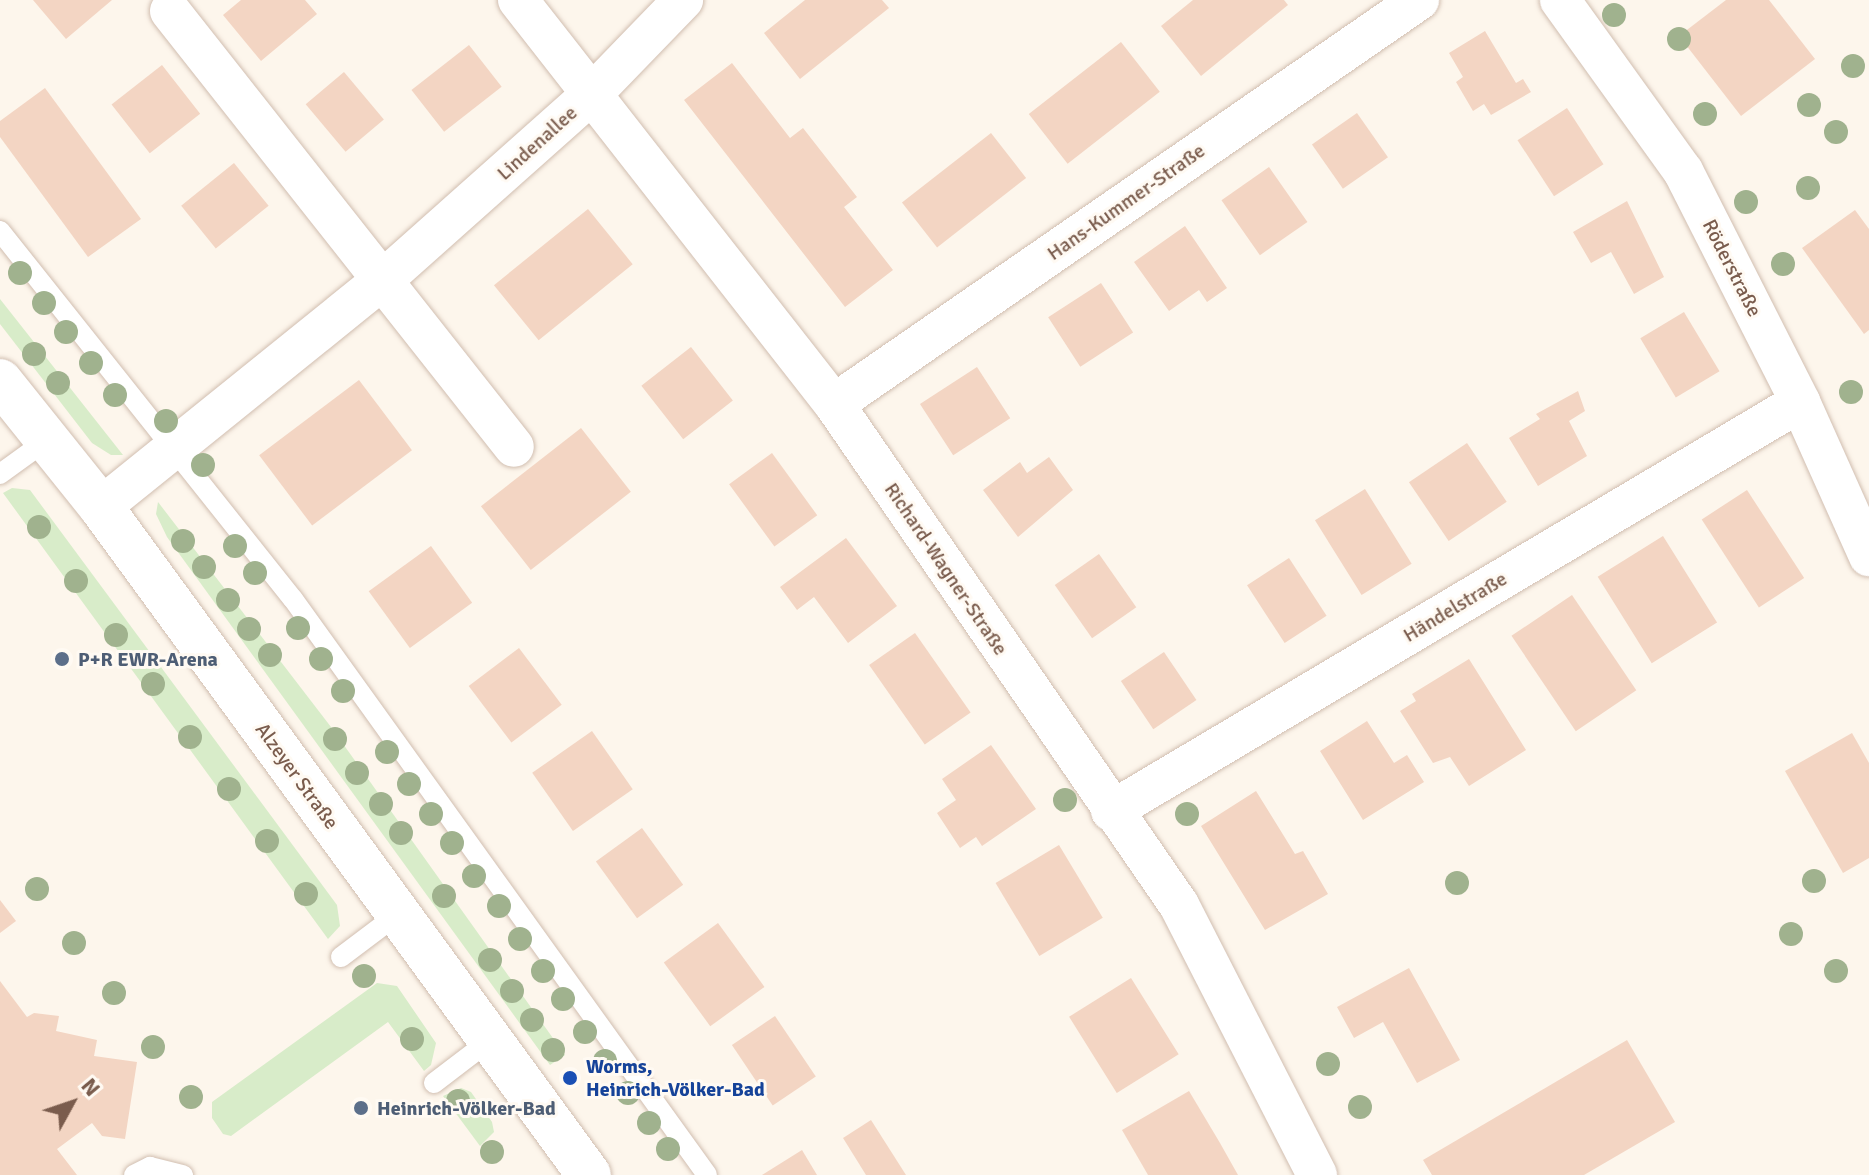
<!DOCTYPE html>
<meta charset="utf-8">
<style>
body{margin:0}
#map{position:relative;width:1869px;height:1175px;overflow:hidden;background:#fdf6ec;font-family:Signika,sans-serif}
div>[style]{position:absolute}
[style*='--x']{left:calc(var(--x)*1px);top:calc(var(--y)*1px);width:calc(var(--w)*1px);rotate:calc(var(--a)*1deg)}
.green>*{inset:0;background:#d8ecc9}
.building>*{inset:0;background:#f3d5c3;transform-origin:0 0}
.roads{filter:drop-shadow(0 0 2px #d1beb0) drop-shadow(0 0 2px #d1beb0)}
.service>*{height:20px;margin:-10px;padding:0 10px;transform-origin:10px;border-radius:10px;background:#fff}
.minor>*{height:40px;margin:-20px;padding:0 20px;transform-origin:20px;border-radius:20px;background:#fff}
.tertiary>*{height:44px;margin:-22px;padding:0 22px;transform-origin:22px;border-radius:22px;background:#fff}
.trees>*{width:24px;height:24px;margin:-12px;border-radius:50%;background:#a0b28e}
.dots>*{width:22px;height:22px;translate:-50% -50%;box-sizing:border-box;border:4px solid #fffaf3;border-radius:50%}
span{translate:-50% -50%;white-space:nowrap;text-align:center;line-height:1.15;-webkit-text-stroke:6px #fffaf3;paint-order:stroke}
.street-label{font-size:20px;color:#7a5c4d}
.service-label{font-size:20px;color:#4e5e75;font-weight:700}
.left{translate:0 -50%;text-align:left}
.transit-label{font-size:20px;color:#164399;font-weight:700}
.north{position:absolute;left:32px;top:1063px;width:80px;height:80px;-webkit-text-stroke:6px #fffaf3;paint-order:stroke;rotate:50deg;font-size:22px;font-weight:700;line-height:32px;text-align:center;color:#7a5c4d}
.north::after{content:'';display:block;margin:auto;width:28px;height:36px;background:#7a5c4d;clip-path:polygon(50% 0,100% 100%,50% 72%,0 100%)}
</style>
<div id="map">
<div class="green">
<div style="clip-path:polygon(0 299px,123px 455px,111px 455px,92px 443px,0 324px)"></div>
<div style="clip-path:polygon(12px 488px,30px 490px,337px 905px,340px 926px,328px 939px,3px 493px)"></div>
<div style="clip-path:polygon(158px 502px,331px 727px,565px 1055px,550px 1065px,167px 537px,156px 514px)"></div>
<div style="clip-path:polygon(377px 983px,397px 986px,436px 1043px,431px 1065px,424px 1071px,388px 1022px,231px 1136px,223px 1134px,212px 1118px,212px 1102px)"></div>
<div style="clip-path:polygon(461px 1088px,471px 1092px,492px 1122px,494px 1132px,480px 1146px,443px 1096px)"></div>
</div>
<div class="building">
<div style="clip-path:polygon(33px 0,112px 0,66px 39px)"></div>
<div style="clip-path:polygon(241px 0,305px 0,317px 14px,261px 61px,223px 15px)"></div>
<div style="clip-path:polygon(805px 0,882px 0,889px 8px,800px 79px,764px 33px)"></div>
<div style="clip-path:polygon(1193px 0,1284px 0,1288px 5px,1201px 76px,1161px 26px)"></div>
<div style="clip-path:polygon(1726px 0,1769px 0,1815px 59px,1741px 116px,1679px 36px)"></div>
<div style="clip-path:polygon(1485px 31px,1516px 83px,1523px 79px,1531px 92px,1491px 115px,1484px 104px,1473px 111px,1456px 82px,1463px 77px,1449px 53px)"></div>
<div style="left:1121px;top:42px;width:63px;height:117px;rotate:52deg"></div>
<div style="left:469px;top:45px;width:53px;height:73px;rotate:52deg"></div>
<div style="clip-path:polygon(732px 63px,790px 138px,803px 128px,857px 197px,844px 207px,893px 270px,845px 307px,684px 100px)"></div>
<div style="left:162px;top:65px;width:62px;height:64px;rotate:52deg"></div>
<div style="left:344px;top:72px;width:62px;height:50px;rotate:50deg"></div>
<div style="clip-path:polygon(45px 88px,141px 219px,88px 257px,0 137px,0 121px)"></div>
<div style="left:1567px;top:108px;width:67px;height:59px;rotate:57deg"></div>
<div style="left:1357px;top:113px;width:54px;height:55px;rotate:55deg"></div>
<div style="left:991px;top:133px;width:57px;height:113px;rotate:52deg"></div>
<div style="left:234px;top:163px;width:55px;height:68px;rotate:51deg"></div>
<div style="left:1269px;top:167px;width:67px;height:58px;rotate:55deg"></div>
<div style="clip-path:polygon(1627px 201px,1664px 277px,1634px 294px,1611px 252px,1591px 263px,1573px 232px)"></div>
<div style="left:588px;top:209px;width:71px;height:121px;rotate:51deg"></div>
<div style="clip-path:polygon(1855px 210px,1869px 229px,1869px 330px,1864px 334px,1802px 248px)"></div>
<div style="clip-path:polygon(1185px 226px,1227px 288px,1207px 302px,1199px 290px,1169px 311px,1134px 262px)"></div>
<div style="left:1101px;top:283px;width:59px;height:63px;rotate:57deg"></div>
<div style="left:1684px;top:312px;width:69px;height:51px;rotate:59deg"></div>
<div style="left:691px;top:347px;width:68px;height:63px;rotate:52deg"></div>
<div style="left:977px;top:367px;width:61px;height:68px;rotate:57deg"></div>
<div style="left:359px;top:380px;width:88px;height:125px;rotate:53deg"></div>
<div style="clip-path:polygon(1578px 391px,1585px 411px,1569px 421px,1587px 456px,1538px 486px,1509px 438px,1540px 419px,1536px 414px)"></div>
<div style="left:581px;top:428px;width:81px;height:127px;rotate:52deg"></div>
<div style="left:1467px;top:443px;width:71px;height:70px;rotate:56deg"></div>
<div style="left:772px;top:453px;width:77px;height:53px;rotate:54deg"></div>
<div style="clip-path:polygon(1049px 457px,1073px 490px,1018px 537px,983px 490px,1020px 462px,1027px 473px)"></div>
<div style="left:1365px;top:489px;width:88px;height:59px;rotate:58deg"></div>
<div style="left:1747px;top:490px;width:105px;height:54px;rotate:57deg"></div>
<div style="left:1663px;top:536px;width:102px;height:77px;rotate:58deg"></div>
<div style="clip-path:polygon(846px 538px,897px 606px,848px 643px,814px 597px,797px 610px,780px 587px)"></div>
<div style="left:431px;top:546px;width:70px;height:77px;rotate:54deg"></div>
<div style="left:1099px;top:554px;width:65px;height:54px;rotate:55deg"></div>
<div style="left:1289px;top:558px;width:69px;height:50px;rotate:57deg"></div>
<div style="left:1572px;top:595px;width:115px;height:73px;rotate:56deg"></div>
<div style="left:915px;top:633px;width:97px;height:56px;rotate:55deg"></div>
<div style="left:519px;top:648px;width:71px;height:63px;rotate:53deg"></div>
<div style="left:1164px;top:652px;width:58px;height:52px;rotate:56deg"></div>
<div style="clip-path:polygon(1469px 659px,1526px 750px,1469px 786px,1450px 757px,1433px 763px,1400px 711px,1416px 701px,1412px 694px)"></div>
<div style="clip-path:polygon(1367px 721px,1394px 763px,1407px 755px,1424px 782px,1363px 820px,1320px 751px)"></div>
<div style="left:592px;top:731px;width:71px;height:73px;rotate:55deg"></div>
<div style="clip-path:polygon(1852px 733px,1869px 763px,1869px 858px,1843px 873px,1785px 771px)"></div>
<div style="clip-path:polygon(991px 745px,1036px 809px,982px 846px,976px 837px,960px 848px,937px 813px,956px 800px,942px 779px)"></div>
<div style="clip-path:polygon(1256px 791px,1295px 854px,1303px 851px,1328px 894px,1265px 930px,1201px 826px)"></div>
<div style="left:642px;top:828px;width:70px;height:57px;rotate:54deg"></div>
<div style="left:1059px;top:845px;width:85px;height:74px;rotate:59deg"></div>
<div style="clip-path:polygon(0 900px,16px 921px,0 933px)"></div>
<div style="left:718px;top:923px;width:79px;height:67px;rotate:54deg"></div>
<div style="clip-path:polygon(1409px 968px,1460px 1060px,1417px 1083px,1383px 1022px,1354px 1038px,1337px 1007px)"></div>
<div style="left:1131px;top:978px;width:90px;height:73px;rotate:58deg"></div>
<div style="clip-path:polygon(0 981px,27px 1017px,34px 1013px,59px 1016px,56px 1031px,97px 1040px,94px 1056px,137px 1062px,125px 1139px,102px 1136px,92px 1123px,57px 1149px,77px 1175px,0 1175px)"></div>
<div style="left:775px;top:1016px;width:73px;height:52px;rotate:56deg"></div>
<div style="clip-path:polygon(1627px 1040px,1675px 1122px,1584px 1175px,1432px 1175px,1423px 1160px)"></div>
<div style="clip-path:polygon(1189px 1091px,1220px 1143px,1238px 1175px,1148px 1175px,1122px 1130px)"></div>
<div style="clip-path:polygon(871px 1120px,906px 1175px,866px 1175px,843px 1138px)"></div>
<div style="clip-path:polygon(802px 1150px,817px 1175px,762px 1175px)"></div>
</div>
<div class="roads">
<div class="service">
<div style="--x:0;--y:231;--w:470;--a:51.5"></div>
<div style="--x:293;--y:599;--w:709;--a:54.29"></div>
<div style="--x:0;--y:474;--w:58;--a:-35.9"></div>
<div style="--x:341;--y:957;--w:71;--a:-37"></div>
<div style="--x:434;--y:1083;--w:69;--a:-37.4"></div>
<div style="--x:134;--y:1175;--w:18;--a:-27"></div>
<div style="--x:150;--y:1167;--w:34;--a:14"></div>
</div>
<div class="minor">
<div style="--x:518;--y:0;--w:513;--a:51.97"></div>
<div style="--x:834;--y:404;--w:608;--a:55.45"></div>
<div style="--x:1179;--y:905;--w:303;--a:62.9"></div>
<div style="--x:1560;--y:0;--w:211;--a:54.3"></div>
<div style="--x:1683;--y:171;--w:259;--a:63.1"></div>
<div style="--x:1800;--y:402;--w:169;--a:65.9"></div>
<div style="--x:170;--y:11;--w:555;--a:51.73"></div>
<div style="--x:834;--y:404;--w:711;--a:-34.63"></div>
<div style="--x:101;--y:507;--w:363;--a:-38.9"></div>
<div style="--x:384;--y:279;--w:278;--a:-41.7"></div>
<div style="--x:592;--y:94;--w:131;--a:-45.9"></div>
<div style="--x:1111;--y:811;--w:801;--a:-30.69"></div>
</div>
<div class="tertiary">
<div style="--x:0;--y:381;--w:161;--a:51.3"></div>
<div style="--x:101;--y:507;--w:827;--a:53.85"></div>
</div>
</div>
<div class="trees">
<div style="left:1614px;top:15px"></div>
<div style="left:1679px;top:39px"></div>
<div style="left:1853px;top:66px"></div>
<div style="left:1809px;top:105px"></div>
<div style="left:1705px;top:114px"></div>
<div style="left:1836px;top:132px"></div>
<div style="left:1808px;top:188px"></div>
<div style="left:1746px;top:202px"></div>
<div style="left:1783px;top:264px"></div>
<div style="left:20px;top:273px"></div>
<div style="left:44px;top:303px"></div>
<div style="left:66px;top:332px"></div>
<div style="left:34px;top:354px"></div>
<div style="left:91px;top:363px"></div>
<div style="left:58px;top:383px"></div>
<div style="left:1851px;top:392px"></div>
<div style="left:115px;top:395px"></div>
<div style="left:166px;top:421px"></div>
<div style="left:203px;top:465px"></div>
<div style="left:39px;top:527px"></div>
<div style="left:183px;top:541px"></div>
<div style="left:235px;top:546px"></div>
<div style="left:204px;top:567px"></div>
<div style="left:255px;top:573px"></div>
<div style="left:76px;top:581px"></div>
<div style="left:228px;top:600px"></div>
<div style="left:298px;top:628px"></div>
<div style="left:249px;top:629px"></div>
<div style="left:116px;top:635px"></div>
<div style="left:270px;top:655px"></div>
<div style="left:321px;top:659px"></div>
<div style="left:153px;top:684px"></div>
<div style="left:343px;top:691px"></div>
<div style="left:190px;top:737px"></div>
<div style="left:335px;top:739px"></div>
<div style="left:387px;top:752px"></div>
<div style="left:357px;top:773px"></div>
<div style="left:409px;top:784px"></div>
<div style="left:229px;top:789px"></div>
<div style="left:1065px;top:800px"></div>
<div style="left:381px;top:804px"></div>
<div style="left:431px;top:814px"></div>
<div style="left:1187px;top:814px"></div>
<div style="left:401px;top:833px"></div>
<div style="left:267px;top:841px"></div>
<div style="left:452px;top:843px"></div>
<div style="left:474px;top:876px"></div>
<div style="left:1814px;top:881px"></div>
<div style="left:1457px;top:883px"></div>
<div style="left:37px;top:889px"></div>
<div style="left:306px;top:894px"></div>
<div style="left:444px;top:896px"></div>
<div style="left:499px;top:906px"></div>
<div style="left:1791px;top:934px"></div>
<div style="left:520px;top:939px"></div>
<div style="left:74px;top:943px"></div>
<div style="left:490px;top:960px"></div>
<div style="left:543px;top:971px"></div>
<div style="left:1836px;top:971px"></div>
<div style="left:364px;top:976px"></div>
<div style="left:512px;top:991px"></div>
<div style="left:114px;top:993px"></div>
<div style="left:563px;top:999px"></div>
<div style="left:532px;top:1020px"></div>
<div style="left:585px;top:1032px"></div>
<div style="left:412px;top:1039px"></div>
<div style="left:153px;top:1047px"></div>
<div style="left:553px;top:1050px"></div>
<div style="left:605px;top:1061px"></div>
<div style="left:1328px;top:1064px"></div>
<div style="left:628px;top:1093px"></div>
<div style="left:191px;top:1097px"></div>
<div style="left:458px;top:1101px"></div>
<div style="left:1360px;top:1107px"></div>
<div style="left:649px;top:1123px"></div>
<div style="left:668px;top:1149px"></div>
<div style="left:492px;top:1152px"></div>
</div>
<div class="dots">
<div style="left:62px;top:659px;background:#5c6f8a"></div>
<div style="left:570px;top:1078px;background:#1a4fb4"></div>
<div style="left:361px;top:1108px;background:#5c6f8a"></div>
</div>
<div class="street-label">
<span style="left:537px;top:143px;rotate:-42deg">Lindenallee</span>
<span style="left:1126px;top:202px;rotate:-35deg">Hans-Kummer-Straße</span>
<span style="left:1732px;top:268px;rotate:63deg">Röderstraße</span>
<span style="left:946px;top:569px;rotate:56deg">Richard-Wagner-Straße</span>
<span style="left:1455px;top:607px;rotate:-31deg">Händelstraße</span>
<span style="left:297px;top:776px;rotate:54deg">Alzeyer Straße</span>
</div>
<div class="service-label">
<span class="left" style="left:78px;top:659px">P+R EWR-Arena</span>
<span class="left" style="left:377px;top:1108px">Heinrich-Völker-Bad</span>
</div>
<div class="transit-label">
<span class="left" style="left:586px;top:1078px">Worms,<br>Heinrich-Völker-Bad</span>
</div>
<div class="north">N</div>
</div>
